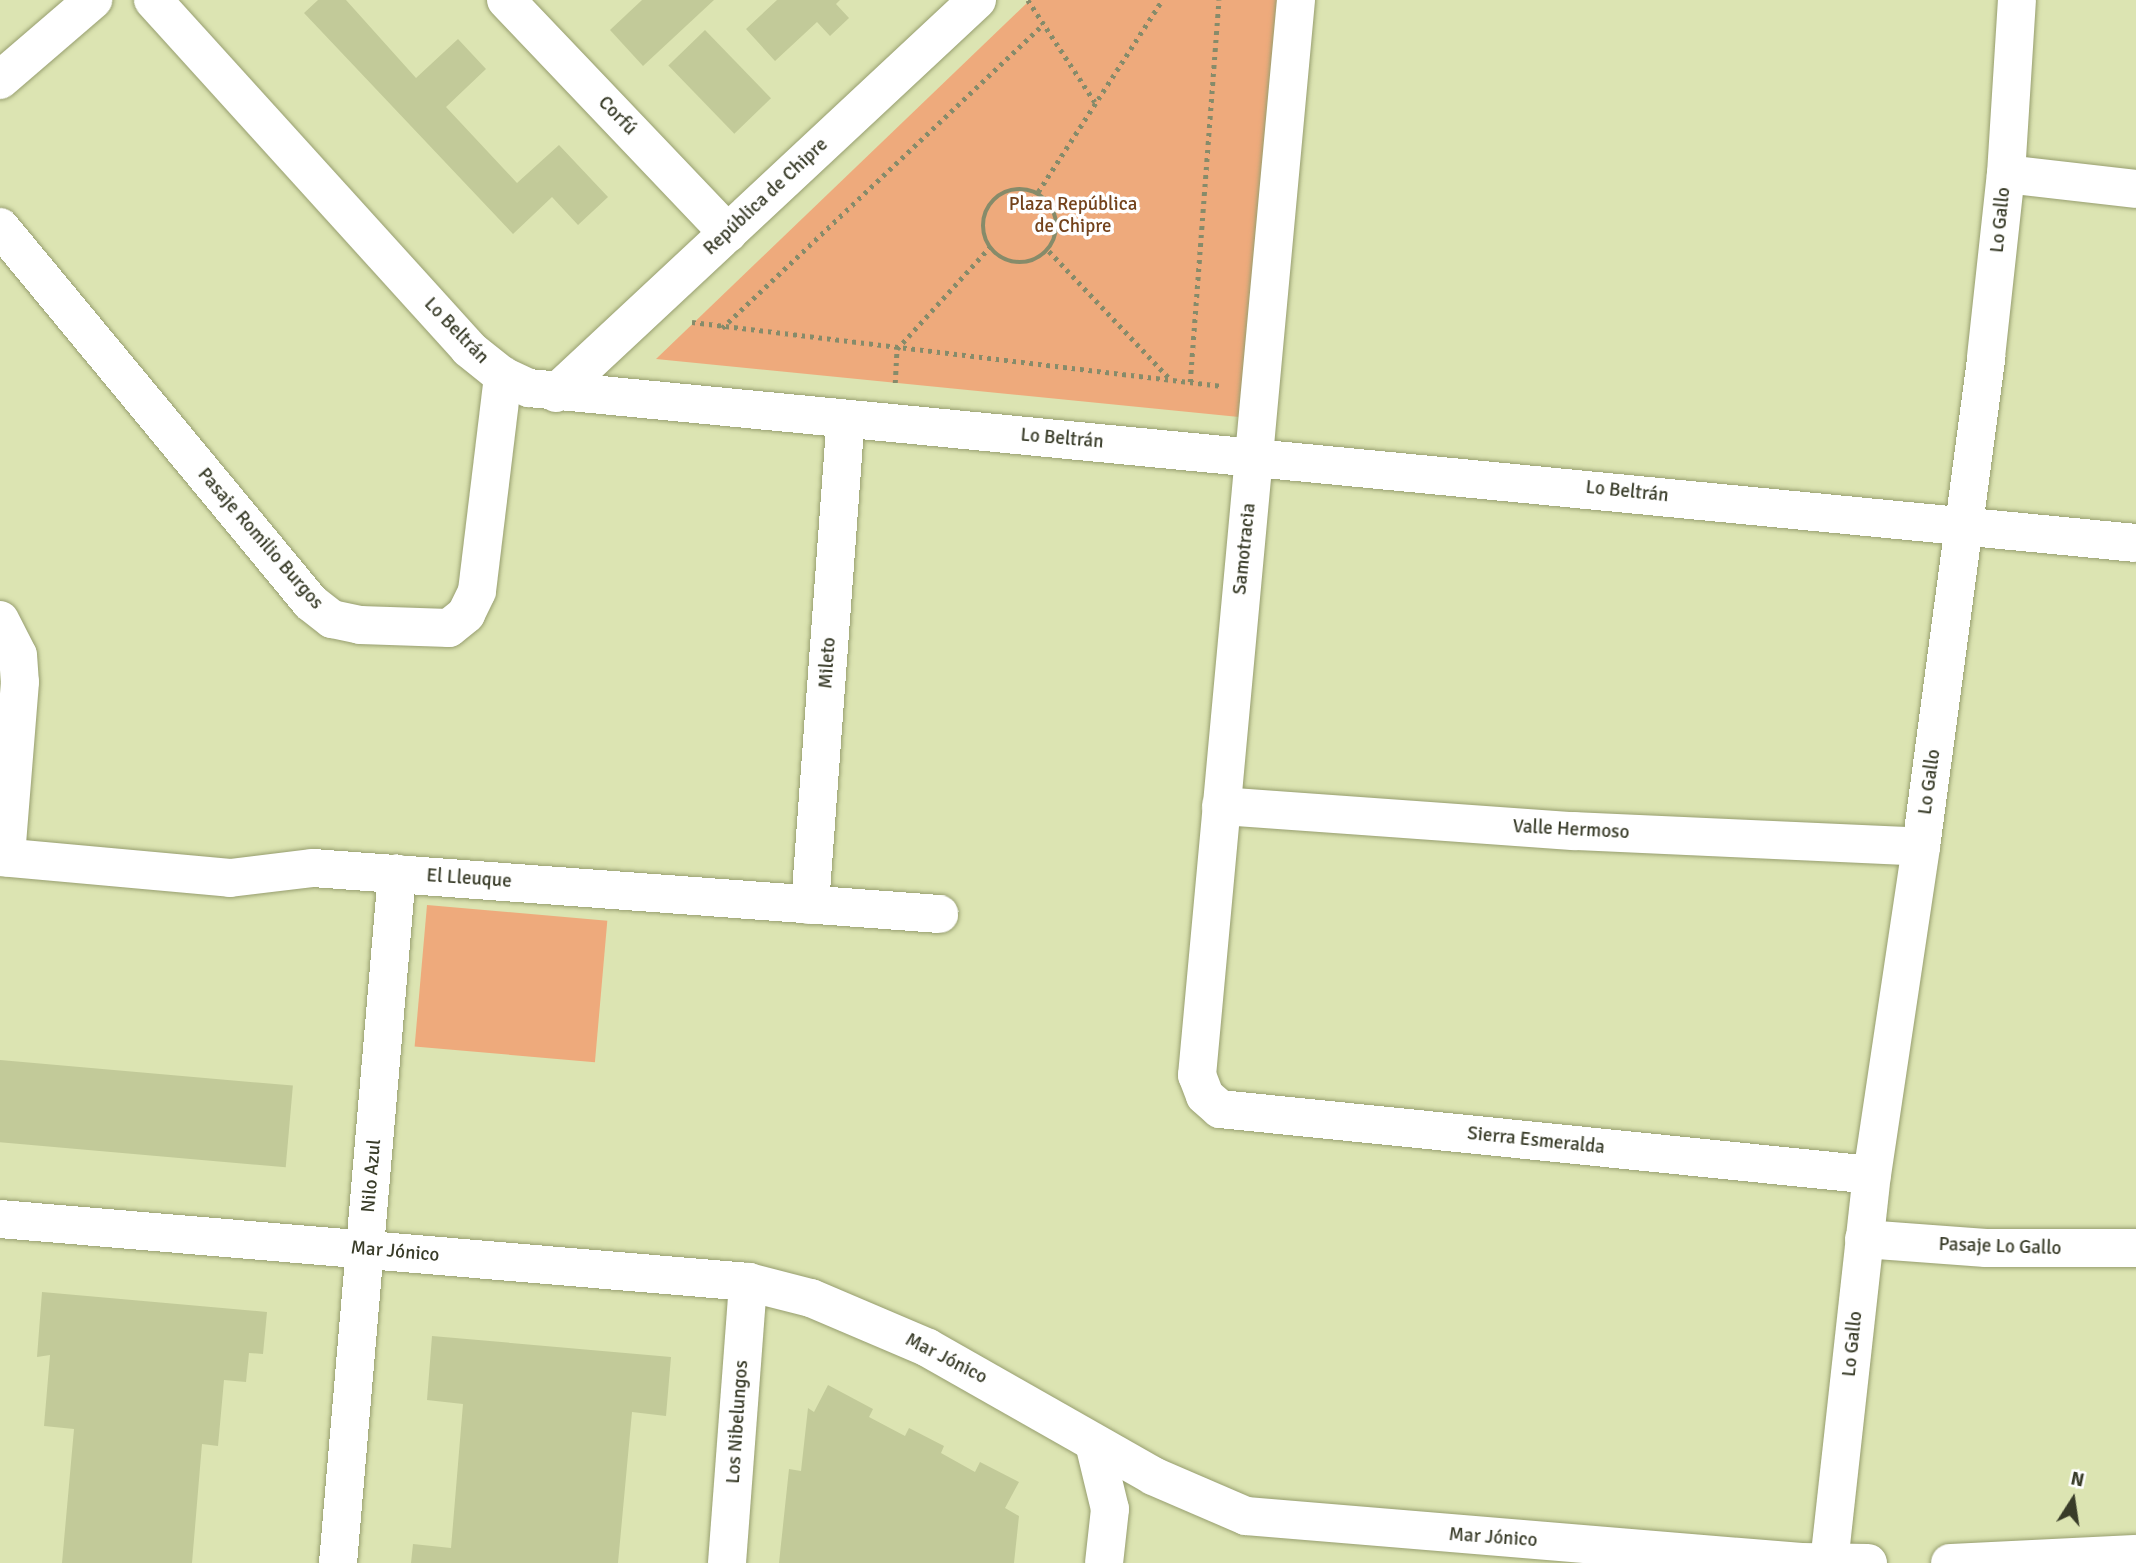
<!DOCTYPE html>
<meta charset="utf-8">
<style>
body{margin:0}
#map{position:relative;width:2136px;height:1563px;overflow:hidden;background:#dce4b2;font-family:Signika,sans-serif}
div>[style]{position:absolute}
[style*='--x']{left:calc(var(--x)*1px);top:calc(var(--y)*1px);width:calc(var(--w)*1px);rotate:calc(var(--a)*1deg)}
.green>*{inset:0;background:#eeaa7c;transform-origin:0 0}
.building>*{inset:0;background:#c2ca99;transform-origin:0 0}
.path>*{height:4.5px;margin-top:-2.25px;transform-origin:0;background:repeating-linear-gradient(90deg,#868b6a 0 3.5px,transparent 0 8.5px)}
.path>.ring{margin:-2.25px;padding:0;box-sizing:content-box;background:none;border:4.5px solid #868b6a;border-radius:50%}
.roads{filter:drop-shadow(0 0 2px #979e6f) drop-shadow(0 0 2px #979e6f)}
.street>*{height:38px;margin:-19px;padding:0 19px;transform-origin:19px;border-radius:19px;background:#fff}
.secondary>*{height:38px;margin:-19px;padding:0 19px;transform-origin:19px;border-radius:19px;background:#fff}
span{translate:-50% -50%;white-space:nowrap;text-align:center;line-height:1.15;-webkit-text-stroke:7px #fff;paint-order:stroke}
.street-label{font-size:19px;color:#393c29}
.park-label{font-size:19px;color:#73421b}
.north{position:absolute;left:2038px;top:1465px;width:70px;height:70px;-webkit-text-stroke:5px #fff;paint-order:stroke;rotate:12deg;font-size:19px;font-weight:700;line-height:28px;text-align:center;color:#393c29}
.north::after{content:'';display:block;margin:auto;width:24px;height:32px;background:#393c29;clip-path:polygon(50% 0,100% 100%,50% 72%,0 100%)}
</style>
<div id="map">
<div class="green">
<div style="clip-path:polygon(1030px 0,1280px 0,1239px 417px,656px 359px)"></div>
<div style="left:427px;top:905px;width:181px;height:142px;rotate:5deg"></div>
</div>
<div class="building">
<div style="clip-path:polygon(318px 0,346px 0,416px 78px,458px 39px,486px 69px,446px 107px,517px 183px,559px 145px,608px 197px,578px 225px,552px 197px,513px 234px,304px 13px)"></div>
<div style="clip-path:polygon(642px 0,714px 0,643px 66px,610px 30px)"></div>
<div style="clip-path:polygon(777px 0,840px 0,836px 4px,849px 18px,830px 36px,817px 22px,775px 61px,746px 29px)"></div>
<div style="left:705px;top:30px;width:95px;height:51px;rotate:46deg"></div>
<div style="left:0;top:1060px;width:294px;height:82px;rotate:5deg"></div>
<div style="clip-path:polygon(42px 1292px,267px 1312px,263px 1354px,249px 1353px,246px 1382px,224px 1380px,218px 1446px,202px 1444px,192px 1563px,62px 1563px,74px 1429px,44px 1426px,50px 1355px,37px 1357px)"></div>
<div style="clip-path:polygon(432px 1336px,671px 1357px,666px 1416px,632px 1412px,618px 1563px,411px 1563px,413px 1544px,451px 1548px,463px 1404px,427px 1400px)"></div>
<div style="clip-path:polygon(828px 1385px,873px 1409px,869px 1417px,905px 1436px,909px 1428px,944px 1446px,941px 1453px,975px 1472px,980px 1462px,1019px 1482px,1005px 1508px,1019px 1516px,1014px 1563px,779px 1563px,789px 1469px,801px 1471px,808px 1408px,814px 1412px)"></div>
</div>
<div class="path">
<div style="--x:1028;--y:0;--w:122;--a:56.7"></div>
<div class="ring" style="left:983px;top:189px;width:69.5px;height:69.5px"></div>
<div style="--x:1038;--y:192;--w:229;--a:-57.1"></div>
<div style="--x:1049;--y:251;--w:176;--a:46.6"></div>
<div style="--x:692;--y:322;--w:534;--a:6.89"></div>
<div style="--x:722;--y:328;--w:442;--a:-43.4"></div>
<div style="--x:1190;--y:382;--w:383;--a:-85.7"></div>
<div style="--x:895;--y:383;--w:34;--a:-87"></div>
<div style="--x:897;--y:349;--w:137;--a:-47.7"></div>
</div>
<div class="roads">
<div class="street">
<div style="--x:506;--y:0;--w:322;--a:46.4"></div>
<div style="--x:1296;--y:0;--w:1080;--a:95.26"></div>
<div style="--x:1197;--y:1075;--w:22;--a:69"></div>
<div style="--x:1205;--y:1096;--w:20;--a:41"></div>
<div style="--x:1220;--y:1109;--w:655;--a:5.78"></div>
<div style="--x:2006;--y:174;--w:131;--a:6.6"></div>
<div style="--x:0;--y:227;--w:487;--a:50.4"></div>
<div style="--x:310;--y:602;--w:28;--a:38"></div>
<div style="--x:332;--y:619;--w:29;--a:12"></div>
<div style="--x:360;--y:625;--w:89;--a:1.9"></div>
<div style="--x:449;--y:628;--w:22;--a:-39"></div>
<div style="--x:466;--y:614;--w:25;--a:-64"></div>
<div style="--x:477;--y:591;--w:217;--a:-83.1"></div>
<div style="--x:556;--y:393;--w:576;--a:-43.03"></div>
<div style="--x:0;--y:620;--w:39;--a:63"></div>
<div style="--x:18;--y:655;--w:27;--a:86"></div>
<div style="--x:20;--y:682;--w:176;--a:94.6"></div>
<div style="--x:1221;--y:806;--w:354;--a:4.1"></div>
<div style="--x:1574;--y:831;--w:347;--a:2.6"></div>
<div style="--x:0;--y:857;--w:231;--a:5.2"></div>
<div style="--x:230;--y:878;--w:84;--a:-6.9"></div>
<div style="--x:313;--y:868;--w:628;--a:4.2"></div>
<div style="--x:810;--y:905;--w:486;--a:-85.8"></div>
<div style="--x:1864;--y:1239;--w:122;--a:4.2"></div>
<div style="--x:1986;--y:1248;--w:150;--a:0"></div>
<div style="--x:1094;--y:1443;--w:68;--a:76.4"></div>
<div style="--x:1110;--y:1509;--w:54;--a:96.3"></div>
<div style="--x:338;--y:1563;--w:692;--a:-85.11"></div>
<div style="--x:727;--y:1563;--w:282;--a:-85.7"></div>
</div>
<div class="secondary">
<div style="--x:153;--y:0;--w:471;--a:47.8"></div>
<div style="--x:469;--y:349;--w:43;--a:38.5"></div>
<div style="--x:503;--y:376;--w:29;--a:25"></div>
<div style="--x:529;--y:388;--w:1614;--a:5.51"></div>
<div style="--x:0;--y:80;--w:123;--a:-40.7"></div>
<div style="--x:0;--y:1219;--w:751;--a:4.81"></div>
<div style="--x:748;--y:1282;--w:65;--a:14.3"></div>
<div style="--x:811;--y:1298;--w:127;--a:23.1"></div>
<div style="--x:928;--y:1348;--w:259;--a:29.6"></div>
<div style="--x:1153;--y:1476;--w:101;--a:23.3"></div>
<div style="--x:1246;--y:1516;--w:557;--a:4.74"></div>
<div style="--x:1801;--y:1562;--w:67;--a:0.9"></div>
<div style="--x:1829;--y:1563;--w:390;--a:-83.7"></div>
<div style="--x:1872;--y:1175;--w:332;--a:-81.5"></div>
<div style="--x:1921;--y:847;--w:494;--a:-82.4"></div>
<div style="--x:1986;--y:357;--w:184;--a:-83.8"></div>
<div style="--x:2006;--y:174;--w:174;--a:-86.4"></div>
<div style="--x:1950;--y:1563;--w:186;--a:-2.8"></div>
</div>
</div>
<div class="street-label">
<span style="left:617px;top:116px;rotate:46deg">Corfú</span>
<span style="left:766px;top:197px;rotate:-43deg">República de Chipre</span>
<span style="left:2001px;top:220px;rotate:-84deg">Lo Gallo</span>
<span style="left:456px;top:331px;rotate:46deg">Lo Beltrán</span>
<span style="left:1062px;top:439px;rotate:5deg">Lo Beltrán</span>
<span style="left:1627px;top:492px;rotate:6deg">Lo Beltrán</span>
<span style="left:260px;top:539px;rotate:49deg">Pasaje Romilio Burgos</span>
<span style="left:1245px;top:549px;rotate:-84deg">Samotracia</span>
<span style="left:828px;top:663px;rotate:-86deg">Mileto</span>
<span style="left:1930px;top:782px;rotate:-82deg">Lo Gallo</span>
<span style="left:1571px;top:830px;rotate:3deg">Valle Hermoso</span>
<span style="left:469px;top:879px;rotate:4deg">El Lleuque</span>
<span style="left:1536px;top:1141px;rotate:6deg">Sierra Esmeralda</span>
<span style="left:372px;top:1176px;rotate:-85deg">Nilo Azul</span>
<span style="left:2000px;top:1247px;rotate:2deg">Pasaje Lo Gallo</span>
<span style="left:395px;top:1252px;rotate:5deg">Mar Jónico</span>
<span style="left:1853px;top:1344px;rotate:-84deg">Lo Gallo</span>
<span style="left:946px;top:1359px;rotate:27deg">Mar Jónico</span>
<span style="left:738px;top:1422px;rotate:-86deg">Los Nibelungos</span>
<span style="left:1493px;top:1538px;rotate:4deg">Mar Jónico</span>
</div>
<div class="park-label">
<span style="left:1073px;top:216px">Plaza República<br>de Chipre</span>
</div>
<div class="north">N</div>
</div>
